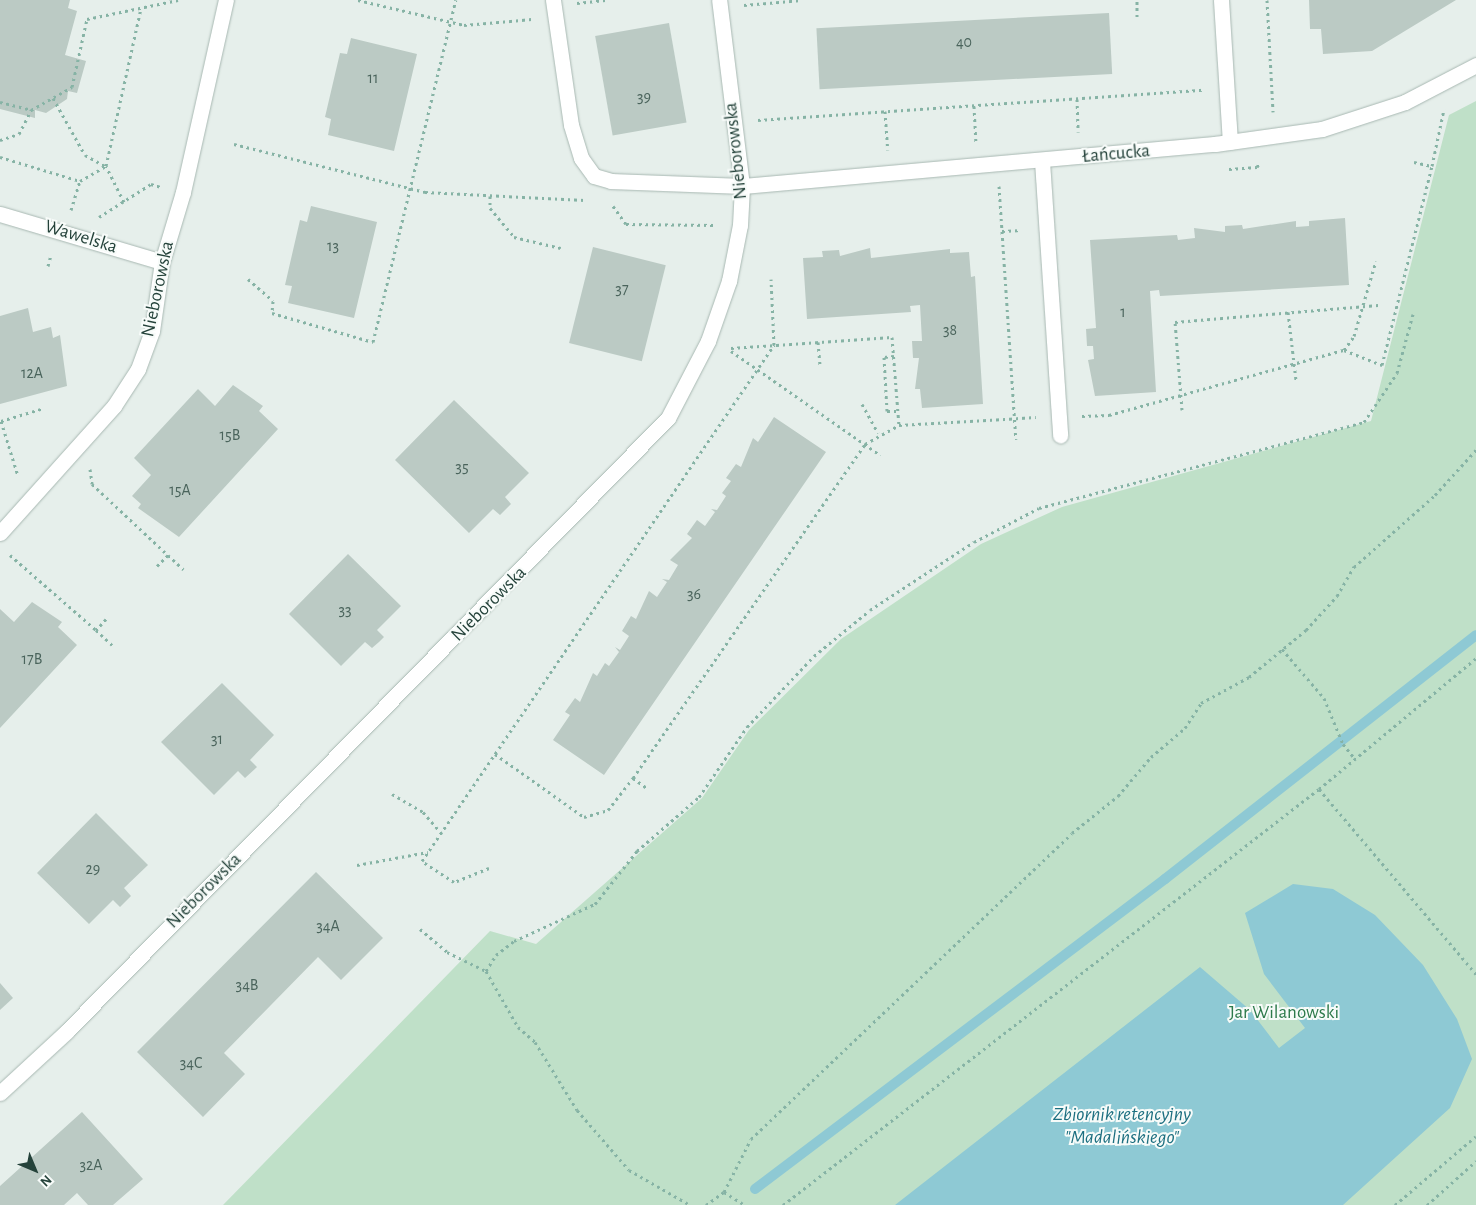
<!DOCTYPE html>
<meta charset="utf-8">
<style>
body{margin:0}
#map{position:relative;width:1476px;height:1205px;overflow:hidden;background:#e6efeb;font-family:"Alegreya Sans",sans-serif}
div>[style]{position:absolute}
[style*='--x']{left:calc(var(--x)*1px);top:calc(var(--y)*1px);width:calc(var(--w)*1px);rotate:calc(var(--a)*1deg)}
.green>*{inset:0;background:#bfe0c8}
.water>*{inset:0;background:#8ec9d4}
.stream>*{height:10px;margin:-5px;padding:0 5px;transform-origin:5px;border-radius:5px;background:#8ec9d4}
.building>*{inset:0;background:#bbcac4;transform-origin:0 0}
.path>*{height:3px;margin-top:-1.5px;transform-origin:0;background:repeating-linear-gradient(90deg,#86b3a5 0 2.5px,transparent 0 6.5px)}
.roads{filter:drop-shadow(0 0 1px #a8b8b2) drop-shadow(0 0 1px #a8b8b2)}
.service>*{height:15px;margin:-7.5px;padding:0 7.5px;transform-origin:7.5px;border-radius:7.5px;background:#fff}
.minor>*{height:15px;margin:-7.5px;padding:0 7.5px;transform-origin:7.5px;border-radius:7.5px;background:#fff}
.tertiary>*{height:15px;margin:-7.5px;padding:0 7.5px;transform-origin:7.5px;border-radius:7.5px;background:#fff}
span{translate:-50% -50%;white-space:nowrap;text-align:center;line-height:1.15;-webkit-text-stroke:4px #f7fbf9;paint-order:stroke}
.number-label{font-size:16px;color:#4a645c}
.number-label span{-webkit-text-stroke-width:0}
.street-label{font-size:19px;color:#24423a}
.park-label{font-size:19px;color:#2d7a4b}
.water-label{font-size:20px;color:#1c6f80;font-style:italic}
.north{position:absolute;left:10px;top:1145px;width:50px;height:50px;-webkit-text-stroke:4px #f7fbf9;paint-order:stroke;rotate:135deg;font-size:14px;font-weight:700;line-height:20px;text-align:center;color:#24423a}
.north::after{content:'';display:block;margin:auto;width:18px;height:22px;background:#24423a;clip-path:polygon(50% 0,100% 100%,50% 72%,0 100%)}
</style>
<div id="map">
<div class="green">
<div style="clip-path:polygon(1476px 101px,1476px 1205px,223px 1205px,490px 931px,536px 944px,702px 798px,749px 730px,841px 639px,981px 544px,1062px 507px,1371px 421px,1449px 115px)"></div>
</div>
<div class="water">
<div style="clip-path:polygon(1293px 884px,1333px 889px,1375px 915px,1423px 965px,1457px 1019px,1472px 1059px,1450px 1108px,1343px 1205px,895px 1205px,1200px 967px,1250px 1010px,1279px 1048px,1305px 1028px,1264px 974px,1245px 913px)"></div>
</div>
<div class="stream">
<div style="--x:755;--y:1189;--w:514;--a:-37.09"></div>
<div style="--x:1165;--y:879;--w:395;--a:-38.1"></div>
</div>
<div class="building">
<div style="clip-path:polygon(0 0,70px 0,68px 8px,77px 11px,65px 55px,86px 61px,77px 93px,68px 91px,67px 99px,46px 113px,35px 110px,35px 118px,0 109px)"></div>
<div style="clip-path:polygon(1309px 0,1456px 0,1372px 51px,1323px 54px,1321px 29px,1310px 29px)"></div>
<div style="left:1109px;top:13px;width:61px;height:293px;rotate:87deg"></div>
<div style="left:669px;top:23px;width:101px;height:75px;rotate:80deg"></div>
<div style="clip-path:polygon(351px 38px,417px 54px,394px 151px,328px 135px,331px 119px,325px 117px,340px 53px,347px 54px)"></div>
<div style="clip-path:polygon(311px 206px,377px 222px,354px 318px,288px 303px,292px 286px,285px 285px,300px 220px,307px 222px)"></div>
<div style="clip-path:polygon(1345px 218px,1349px 285px,1160px 296px,1159px 290px,1150px 291px,1156px 392px,1095px 396px,1088px 360px,1094px 359px,1093px 346px,1087px 346px,1086px 329px,1096px 328px,1090px 240px,1177px 235px,1178px 240px,1195px 238px,1194px 228px,1225px 232px,1225px 226px,1242px 225px,1243px 229px,1296px 221px,1296px 227px,1309px 226px,1309px 221px)"></div>
<div style="left:593px;top:247px;width:75px;height:99px;rotate:14deg"></div>
<div style="clip-path:polygon(870px 248px,871px 258px,950px 249px,950px 253px,969px 252px,971px 277px,975px 276px,983px 404px,922px 408px,920px 389px,915px 389px,919px 358px,913px 358px,912px 341px,922px 341px,920px 305px,910px 306px,911px 312px,807px 319px,803px 258px,823px 257px,822px 251px,839px 250px,840px 256px)"></div>
<div style="clip-path:polygon(28px 308px,33px 332px,51px 327px,53px 338px,60px 335px,67px 386px,0 404px,0 316px)"></div>
<div style="clip-path:polygon(233px 385px,263px 406px,259px 411px,278px 429px,179px 537px,138px 508px,141px 504px,132px 496px,151px 475px,134px 458px,198px 389px,215px 406px)"></div>
<div style="clip-path:polygon(454px 400px,529px 473px,505px 497px,511px 504px,500px 515px,493px 509px,469px 533px,395px 460px)"></div>
<div style="clip-path:polygon(774px 417px,826px 452px,604px 775px,553px 740px,570px 715px,565px 712px,575px 698px,580px 702px,593px 673px,597px 676px,605px 663px,609px 666px,619px 652px,615px 647px,620px 650px,629px 636px,622px 631px,631px 616px,636px 619px,649px 591px,657px 597px,667px 582px,662px 579px,669px 580px,678px 565px,670px 560px,692px 538px,687px 534px,697px 520px,705px 526px,715px 512px,711px 509px,717px 510px,726px 496px,722px 493px,731px 481px,726px 478px,736px 464px,741px 467px,753px 438px,758px 442px)"></div>
<div style="clip-path:polygon(348px 554px,401px 606px,377px 630px,384px 637px,379px 642px,372px 648px,365px 642px,341px 666px,289px 614px)"></div>
<div style="clip-path:polygon(32px 602px,62px 622px,58px 627px,77px 645px,0 728px,0 609px,14px 622px)"></div>
<div style="clip-path:polygon(222px 683px,274px 735px,250px 760px,257px 767px,245px 778px,238px 771px,214px 795px,161px 742px)"></div>
<div style="clip-path:polygon(96px 813px,148px 865px,124px 888px,131px 896px,120px 907px,113px 900px,89px 924px,37px 873px)"></div>
<div style="clip-path:polygon(316px 872px,383px 938px,341px 980px,318px 957px,224px 1053px,245px 1074px,203px 1117px,137px 1052px)"></div>
<div style="clip-path:polygon(0 983px,13px 998px,0 1010px)"></div>
<div style="clip-path:polygon(82px 1112px,143px 1179px,113px 1205px,88px 1205px,77px 1193px,64px 1205px,0 1205px,0 1186px)"></div>
</div>
<div class="path">
<div style="--x:358;--y:0;--w:109;--a:13.3"></div>
<div style="--x:464;--y:25;--w:68;--a:-5"></div>
<div style="--x:1267;--y:0;--w:112;--a:86.9"></div>
<div style="--x:577;--y:3;--w:31;--a:-6"></div>
<div style="--x:744;--y:5;--w:58;--a:-4.9"></div>
<div style="--x:1137;--y:17;--w:17;--a:-90"></div>
<div style="--x:53;--y:98;--w:65;--a:60.7"></div>
<div style="--x:85;--y:155;--w:23;--a:29"></div>
<div style="--x:1077;--y:99;--w:33;--a:88"></div>
<div style="--x:0;--y:102;--w:32;--a:14"></div>
<div style="--x:31;--y:110;--w:47;--a:-29.3"></div>
<div style="--x:72;--y:87;--w:70;--a:-77.6"></div>
<div style="--x:87;--y:19;--w:93;--a:-11.8"></div>
<div style="--x:974;--y:106;--w:36;--a:87"></div>
<div style="--x:885;--y:111;--w:39;--a:86"></div>
<div style="--x:758;--y:120;--w:446;--a:-3.9"></div>
<div style="--x:0;--y:140;--w:20;--a:-18"></div>
<div style="--x:19;--y:134;--w:27;--a:-63"></div>
<div style="--x:234;--y:144;--w:197;--a:14.1"></div>
<div style="--x:425;--y:192;--w:160;--a:2.9"></div>
<div style="--x:0;--y:157;--w:84;--a:16.7"></div>
<div style="--x:80;--y:181;--w:30;--a:-30"></div>
<div style="--x:1414;--y:162;--w:18;--a:13"></div>
<div style="--x:1432;--y:166;--w:58;--a:-78.1"></div>
<div style="--x:1229;--y:169;--w:28;--a:-4"></div>
<div style="--x:1257;--y:167;--w:6;--a:-59"></div>
<div style="--x:999;--y:186;--w:254;--a:86.2"></div>
<div style="--x:490;--y:196;--w:12;--a:90"></div>
<div style="--x:490;--y:208;--w:38;--a:50"></div>
<div style="--x:514;--y:237;--w:48;--a:13.2"></div>
<div style="--x:124;--y:202;--w:40;--a:-116.6"></div>
<div style="--x:106;--y:166;--w:162;--a:-77.5"></div>
<div style="--x:613;--y:206;--w:22;--a:54"></div>
<div style="--x:626;--y:224;--w:89;--a:0.6"></div>
<div style="--x:71;--y:210;--w:30;--a:-73"></div>
<div style="--x:99;--y:217;--w:62;--a:-32.4"></div>
<div style="--x:151;--y:184;--w:10;--a:17"></div>
<div style="--x:1002;--y:231;--w:19;--a:-3"></div>
<div style="--x:48;--y:266;--w:11;--a:-75"></div>
<div style="--x:248;--y:279;--w:33;--a:41"></div>
<div style="--x:273;--y:301;--w:12;--a:95"></div>
<div style="--x:272;--y:313;--w:105;--a:16"></div>
<div style="--x:373;--y:342;--w:352;--a:-76.4"></div>
<div style="--x:1288;--y:312;--w:68;--a:83.3"></div>
<div style="--x:818;--y:342;--w:25;--a:85"></div>
<div style="--x:731;--y:348;--w:161;--a:-3.9"></div>
<div style="--x:892;--y:337;--w:88;--a:85.5"></div>
<div style="--x:1344;--y:350;--w:41;--a:21.5"></div>
<div style="--x:1382;--y:365;--w:205;--a:-75.9"></div>
<div style="--x:731;--y:351;--w:182;--a:34.9"></div>
<div style="--x:894;--y:356;--w:10;--a:174"></div>
<div style="--x:884;--y:357;--w:54;--a:86.8"></div>
<div style="--x:887;--y:411;--w:10;--a:0"></div>
<div style="--x:862;--y:404;--w:33;--a:61"></div>
<div style="--x:1182;--y:410;--w:88;--a:-94.5"></div>
<div style="--x:1175;--y:322;--w:204;--a:-4.8"></div>
<div style="--x:1082;--y:416;--w:27;--a:-2"></div>
<div style="--x:1109;--y:415;--w:244;--a:-15.5"></div>
<div style="--x:1344;--y:350;--w:17;--a:-54"></div>
<div style="--x:1354;--y:336;--w:78;--a:-73.7"></div>
<div style="--x:1;--y:421;--w:58;--a:72.8"></div>
<div style="--x:1;--y:421;--w:42;--a:-16.7"></div>
<div style="--x:90;--y:469;--w:15;--a:82"></div>
<div style="--x:92;--y:484;--w:104;--a:43.1"></div>
<div style="--x:10;--y:555;--w:114;--a:41.1"></div>
<div style="--x:157;--y:566;--w:16;--a:-45"></div>
<div style="--x:168;--y:555;--w:21;--a:43"></div>
<div style="--x:106;--y:619;--w:15;--a:132"></div>
<div style="--x:96;--y:630;--w:22;--a:43"></div>
<div style="--x:1282;--y:649;--w:65;--a:49.4"></div>
<div style="--x:1324;--y:698;--w:50;--a:67.6"></div>
<div style="--x:1343;--y:744;--w:19;--a:51"></div>
<div style="--x:495;--y:754;--w:109;--a:35.3"></div>
<div style="--x:584;--y:817;--w:25;--a:-16"></div>
<div style="--x:608;--y:810;--w:41;--a:-52"></div>
<div style="--x:633;--y:778;--w:17;--a:36"></div>
<div style="--x:633;--y:778;--w:407;--a:-55.2"></div>
<div style="--x:865;--y:444;--w:39;--a:-29"></div>
<div style="--x:899;--y:425;--w:137;--a:-3.3"></div>
<div style="--x:1319;--y:789;--w:243;--a:49.7"></div>
<div style="--x:392;--y:794;--w:36;--a:30"></div>
<div style="--x:423;--y:812;--w:28;--a:49"></div>
<div style="--x:357;--y:865;--w:72;--a:-10.4"></div>
<div style="--x:489;--y:868;--w:38;--a:158"></div>
<div style="--x:454;--y:882;--w:38;--a:-147"></div>
<div style="--x:422;--y:861;--w:625;--a:-55.7"></div>
<div style="--x:774;--y:345;--w:66;--a:-92.6"></div>
<div style="--x:420;--y:929;--w:35;--a:40"></div>
<div style="--x:447;--y:952;--w:43;--a:26"></div>
<div style="--x:486;--y:971;--w:19;--a:-58"></div>
<div style="--x:496;--y:955;--w:23;--a:-38"></div>
<div style="--x:514;--y:941;--w:89;--a:-24.6"></div>
<div style="--x:595;--y:904;--w:68;--a:-51.6"></div>
<div style="--x:637;--y:851;--w:82;--a:-41.1"></div>
<div style="--x:699;--y:797;--w:85;--a:-55.6"></div>
<div style="--x:747;--y:727;--w:98;--a:-46.7"></div>
<div style="--x:814;--y:656;--w:72;--a:-39.4"></div>
<div style="--x:870;--y:610;--w:124;--a:-33.2"></div>
<div style="--x:974;--y:542;--w:73;--a:-27.6"></div>
<div style="--x:1039;--y:508;--w:336;--a:-14.8"></div>
<div style="--x:1364;--y:422;--w:59;--a:-56"></div>
<div style="--x:1397;--y:373;--w:61;--a:-74.8"></div>
<div style="--x:486;--y:971;--w:64;--a:60.3"></div>
<div style="--x:518;--y:1027;--w:23;--a:41"></div>
<div style="--x:535;--y:1042;--w:80;--a:58.3"></div>
<div style="--x:577;--y:1110;--w:79;--a:49.1"></div>
<div style="--x:629;--y:1170;--w:70;--a:29.8"></div>
<div style="--x:724;--y:1192;--w:25;--a:32"></div>
<div style="--x:706;--y:1205;--w:22;--a:-36"></div>
<div style="--x:724;--y:1192;--w:59;--a:-63"></div>
<div style="--x:751;--y:1139;--w:443;--a:-43.6"></div>
<div style="--x:1072;--y:833;--w:59;--a:-38.8"></div>
<div style="--x:1118;--y:796;--w:51;--a:-49.8"></div>
<div style="--x:1151;--y:757;--w:45;--a:-40.5"></div>
<div style="--x:1185;--y:728;--w:30;--a:-57"></div>
<div style="--x:1201;--y:703;--w:55;--a:-28.4"></div>
<div style="--x:1249;--y:677;--w:74;--a:-39.5"></div>
<div style="--x:1306;--y:630;--w:46;--a:-47.6"></div>
<div style="--x:1337;--y:596;--w:34;--a:-60"></div>
<div style="--x:1354;--y:567;--w:108;--a:-41.6"></div>
<div style="--x:1435;--y:495;--w:61;--a:-47.7"></div>
<div style="--x:783;--y:1205;--w:678;--a:-37.82"></div>
<div style="--x:1319;--y:789;--w:204;--a:-39.8"></div>
<div style="--x:1395;--y:1205;--w:106;--a:-40.4"></div>
<div style="--x:1427;--y:1205;--w:66;--a:-41.9"></div>
</div>
<div class="roads">
<div class="service">
<div style="--x:553;--y:0;--w:126;--a:81.8"></div>
<div style="--x:571;--y:125;--w:34;--a:73"></div>
<div style="--x:581;--y:158;--w:22;--a:54"></div>
<div style="--x:594;--y:176;--w:18;--a:16"></div>
<div style="--x:611;--y:181;--w:131;--a:2.2"></div>
<div style="--x:1221;--y:0;--w:142;--a:86.4"></div>
<div style="--x:1042;--y:161;--w:275;--a:86.2"></div>
</div>
<div class="minor">
<div style="--x:742;--y:186;--w:475;--a:-5.1"></div>
<div style="--x:1215;--y:144;--w:108;--a:-8"></div>
<div style="--x:1322;--y:129;--w:87;--a:-18"></div>
<div style="--x:1405;--y:102;--w:80;--a:-27.5"></div>
<div style="--x:0;--y:533;--w:171;--a:-48.1"></div>
<div style="--x:114;--y:406;--w:44;--a:-57"></div>
<div style="--x:138;--y:369;--w:40;--a:-69.8"></div>
<div style="--x:152;--y:331;--w:70;--a:-81.8"></div>
<div style="--x:0;--y:1093;--w:90;--a:-42.7"></div>
<div style="--x:66;--y:1032;--w:860;--a:-45.57"></div>
<div style="--x:668;--y:418;--w:87;--a:-62.5"></div>
<div style="--x:708;--y:341;--w:64;--a:-70.7"></div>
<div style="--x:729;--y:281;--w:57;--a:-78.9"></div>
<div style="--x:740;--y:225;--w:39;--a:-87"></div>
<div style="--x:742;--y:186;--w:187;--a:-97"></div>
</div>
<div class="tertiary">
<div style="--x:0;--y:214;--w:169;--a:16.5"></div>
<div style="--x:162;--y:262;--w:73;--a:-73.3"></div>
<div style="--x:183;--y:192;--w:197;--a:-77.4"></div>
</div>
</div>
<div class="number-label">
<span style="left:964px;top:42px">40</span>
<span style="left:373px;top:78px">11</span>
<span style="left:644px;top:97px">39</span>
<span style="left:333px;top:246px">13</span>
<span style="left:622px;top:289px">37</span>
<span style="left:1123px;top:312px">1</span>
<span style="left:950px;top:330px">38</span>
<span style="left:32px;top:373px">12A</span>
<span style="left:230px;top:435px">15B</span>
<span style="left:462px;top:467px">35</span>
<span style="left:180px;top:490px">15A</span>
<span style="left:694px;top:594px">36</span>
<span style="left:345px;top:610px">33</span>
<span style="left:32px;top:659px">17B</span>
<span style="left:217px;top:739px">31</span>
<span style="left:93px;top:869px">29</span>
<span style="left:328px;top:926px">34A</span>
<span style="left:247px;top:985px">34B</span>
<span style="left:191px;top:1063px">34C</span>
<span style="left:91px;top:1165px">32A</span>
</div>
<div class="street-label">
<span style="left:736px;top:151px;rotate:-96deg">Nieborowska</span>
<span style="left:1116px;top:154px;rotate:-5deg">Łańcucka</span>
<span style="left:81px;top:237px;rotate:17deg">Wawelska</span>
<span style="left:158px;top:289px;rotate:-78deg">Nieborowska</span>
<span style="left:489px;top:604px;rotate:-45deg">Nieborowska</span>
<span style="left:204px;top:891px;rotate:-45deg">Nieborowska</span>
</div>
<div class="park-label">
<span style="left:1284px;top:1013px">Jar Wilanowski</span>
</div>
<div class="water-label">
<span style="left:1122px;top:1126px">Zbiornik retencyjny<br>"Madalińskiego"</span>
</div>
<div class="north">N</div>
</div>
